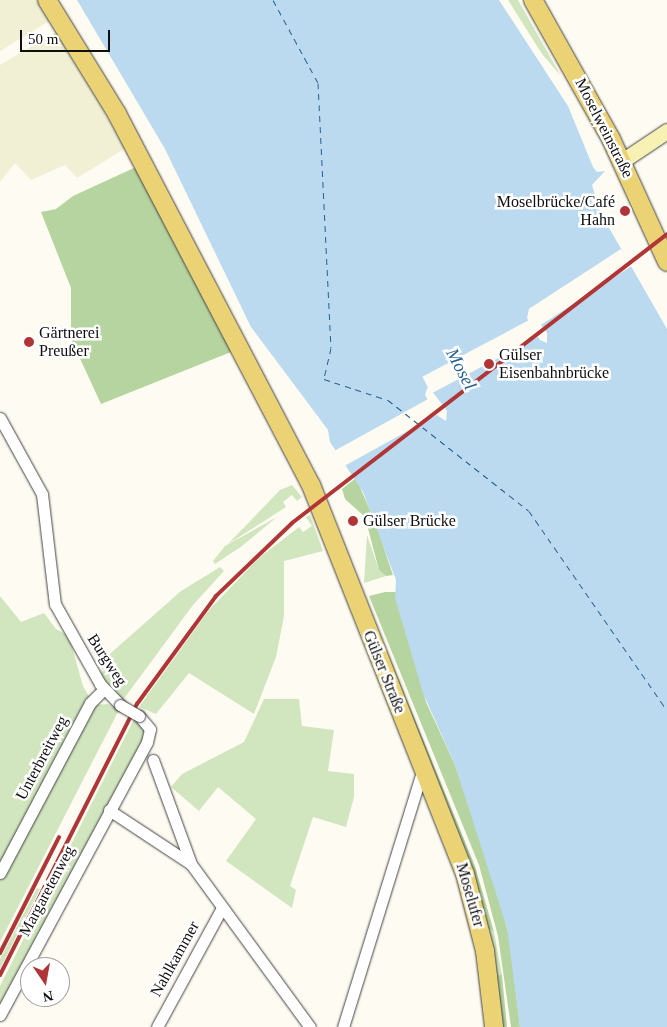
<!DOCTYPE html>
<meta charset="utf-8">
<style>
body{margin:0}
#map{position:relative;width:667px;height:1027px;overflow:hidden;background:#fefcf2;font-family:Georgia,serif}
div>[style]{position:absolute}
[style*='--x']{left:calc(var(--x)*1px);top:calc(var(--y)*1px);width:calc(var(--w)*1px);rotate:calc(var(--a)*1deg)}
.farmland>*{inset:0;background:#f1f0d4}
.green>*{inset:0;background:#d1e5be}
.forest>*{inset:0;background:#b5d49f}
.water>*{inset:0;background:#bbdaf0}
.pier>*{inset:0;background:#fefcf2;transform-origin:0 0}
.ferry>*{height:1px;margin-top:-0.5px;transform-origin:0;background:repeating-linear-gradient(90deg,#255f94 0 6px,transparent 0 11px)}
.roads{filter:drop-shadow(0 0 1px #424242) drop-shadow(0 0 1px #424242)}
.street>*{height:11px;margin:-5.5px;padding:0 5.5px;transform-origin:5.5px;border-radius:5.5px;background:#fff}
.secondary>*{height:15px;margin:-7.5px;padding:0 7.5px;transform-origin:7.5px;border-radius:7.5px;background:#f7f2b4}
.primary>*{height:18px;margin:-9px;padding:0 9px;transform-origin:9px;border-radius:9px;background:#ead275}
.rail>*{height:4px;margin:-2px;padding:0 2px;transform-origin:2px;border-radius:2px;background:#b03536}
.bridges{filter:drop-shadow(0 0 1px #424242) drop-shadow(0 0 1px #424242)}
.street-bridge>*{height:11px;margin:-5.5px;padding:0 5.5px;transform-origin:5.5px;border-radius:5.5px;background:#fff}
.dots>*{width:14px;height:14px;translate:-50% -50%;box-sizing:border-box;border:2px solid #fff;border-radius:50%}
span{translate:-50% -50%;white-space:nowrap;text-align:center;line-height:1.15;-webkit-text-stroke:5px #fff;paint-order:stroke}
.street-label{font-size:16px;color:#0f0f0f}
.poi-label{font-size:16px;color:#0f0f0f}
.right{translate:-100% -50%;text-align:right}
.left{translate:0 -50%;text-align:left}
.water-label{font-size:18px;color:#255f94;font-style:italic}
.north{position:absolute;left:20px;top:957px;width:50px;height:50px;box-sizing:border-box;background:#fff;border:1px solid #9f9f9f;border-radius:50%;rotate:168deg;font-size:14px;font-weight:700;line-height:20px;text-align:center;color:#0f0f0f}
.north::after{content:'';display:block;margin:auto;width:18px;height:22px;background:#b03536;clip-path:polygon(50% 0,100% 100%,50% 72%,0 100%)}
.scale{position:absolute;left:20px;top:30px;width:90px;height:22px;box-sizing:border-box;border:2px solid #0f0f0f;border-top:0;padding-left:6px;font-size:15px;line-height:18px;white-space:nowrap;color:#0f0f0f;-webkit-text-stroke:4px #fff;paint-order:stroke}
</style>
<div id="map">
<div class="farmland">
<div style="clip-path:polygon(0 0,37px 0,49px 21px,0 51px)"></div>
<div style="clip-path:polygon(56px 32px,126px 148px,77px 178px,65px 165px,31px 180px,15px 163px,0 182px,0 65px)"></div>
</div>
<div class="green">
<div style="clip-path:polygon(508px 0,518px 0,561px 76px,542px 54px)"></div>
<div style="clip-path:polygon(292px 485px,302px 497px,297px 501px,292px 495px,283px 502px,286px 507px,228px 544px,280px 490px)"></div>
<div style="clip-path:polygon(310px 515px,323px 551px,284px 561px,284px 616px,276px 657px,254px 714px,189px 673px,156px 714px,139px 707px,208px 611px,259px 558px,299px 527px,303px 532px,312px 526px,306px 517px)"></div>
<div style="clip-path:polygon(277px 517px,242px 546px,215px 564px,213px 561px,225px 546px)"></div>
<div style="clip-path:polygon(367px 535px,379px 570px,386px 576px,364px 583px)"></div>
<div style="clip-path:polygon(220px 567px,224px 571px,193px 605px,123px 700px,101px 676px,103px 660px,181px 591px)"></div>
<div style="clip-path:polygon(0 596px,21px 622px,44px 613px,56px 629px,69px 636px,83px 686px,94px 705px,108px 704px,119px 710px,0 942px)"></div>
<div style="clip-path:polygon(264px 699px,299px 699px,302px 726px,334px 730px,328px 771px,354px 774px,354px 797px,346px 827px,313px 817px,290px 886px,296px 890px,292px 908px,226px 861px,256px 819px,218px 787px,199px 811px,171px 787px,182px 774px,244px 742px)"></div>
<div style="clip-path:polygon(134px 719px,145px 728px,144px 740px,0 1007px,0 986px)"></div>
<div style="clip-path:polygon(37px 888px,40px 889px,0 969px,0 959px)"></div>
<div style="clip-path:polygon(488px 928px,494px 932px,502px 975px,496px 975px)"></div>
</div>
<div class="forest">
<div style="clip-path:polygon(136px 167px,236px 350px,101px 404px,71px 339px,71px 288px,41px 212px,56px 209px,73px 196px)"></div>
<div style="clip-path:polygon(356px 478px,376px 524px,393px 575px,386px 576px,379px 570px,365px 517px,345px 499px,342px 489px)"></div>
<div style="clip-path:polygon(385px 592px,396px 592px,426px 702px,455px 765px,489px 864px,509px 935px,520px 1027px,511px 1027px,498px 936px,479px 865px,369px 596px)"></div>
<div style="clip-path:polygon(389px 656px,475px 866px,494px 932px,488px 928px,382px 658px)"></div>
<div style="clip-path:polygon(496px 975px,502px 975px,507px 1027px,502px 1027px)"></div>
</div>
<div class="water">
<div style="clip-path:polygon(evenodd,77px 0,499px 0,568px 106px,593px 167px,597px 172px,605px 171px,592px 185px,600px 212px,667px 329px,667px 1027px,520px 1027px,507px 928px,455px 765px,423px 693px,395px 598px,396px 580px,363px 492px,330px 442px,328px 430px,251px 327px,165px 149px,77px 0,529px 309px,547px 333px,547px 343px,540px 340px,527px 318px,529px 309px,77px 0,428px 386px,447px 411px,446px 421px,437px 415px,425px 395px,428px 386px)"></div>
</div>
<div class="pier">
<div style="left:621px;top:249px;width:20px;height:110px;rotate:57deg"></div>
<div style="left:531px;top:319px;width:19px;height:123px;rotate:62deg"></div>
<div style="left:430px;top:398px;width:18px;height:110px;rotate:61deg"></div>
</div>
<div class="ferry">
<div style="--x:273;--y:0;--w:94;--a:61.5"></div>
<div style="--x:318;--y:83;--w:265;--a:87.2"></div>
<div style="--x:331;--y:348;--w:32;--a:103"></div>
<div style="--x:324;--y:379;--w:67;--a:18.2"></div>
<div style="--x:388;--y:400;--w:179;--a:38.2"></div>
<div style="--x:529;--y:511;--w:242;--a:55.3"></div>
</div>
<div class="roads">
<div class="street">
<div style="--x:0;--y:418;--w:87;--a:61.1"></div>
<div style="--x:42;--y:494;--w:111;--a:83.3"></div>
<div style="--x:55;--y:604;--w:92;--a:60.6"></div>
<div style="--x:100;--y:684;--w:29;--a:46"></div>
<div style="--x:153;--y:760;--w:111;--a:69.9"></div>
<div style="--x:109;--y:810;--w:98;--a:33.4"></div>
<div style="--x:191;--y:864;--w:202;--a:53.9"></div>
<div style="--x:0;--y:873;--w:192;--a:-62.1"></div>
<div style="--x:90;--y:703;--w:18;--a:-45"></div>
<div style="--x:0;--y:1015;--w:310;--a:-61.7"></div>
<div style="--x:147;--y:742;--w:13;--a:-77"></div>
<div style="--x:150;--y:729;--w:17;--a:-130"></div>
<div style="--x:157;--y:1027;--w:136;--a:-61.4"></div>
<div style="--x:343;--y:1027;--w:270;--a:-72.8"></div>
</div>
<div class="secondary">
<div style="--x:622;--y:161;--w:54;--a:-33.7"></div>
</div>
<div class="primary">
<div style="--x:47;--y:0;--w:134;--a:58.4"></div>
<div style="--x:117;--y:114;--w:419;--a:62.4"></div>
<div style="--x:311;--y:485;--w:418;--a:68.4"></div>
<div style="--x:465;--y:874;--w:80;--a:75.4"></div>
<div style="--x:485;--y:951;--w:77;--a:83.2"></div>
<div style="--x:533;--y:0;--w:159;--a:60.7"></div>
<div style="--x:611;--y:139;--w:135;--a:65.5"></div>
</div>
</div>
<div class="rail">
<div style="--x:0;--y:953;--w:130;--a:-63"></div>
<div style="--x:0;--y:975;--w:304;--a:-63.2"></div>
<div style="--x:137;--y:704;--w:134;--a:-53.8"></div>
<div style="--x:216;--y:596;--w:105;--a:-43.8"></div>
<div style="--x:292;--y:523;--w:473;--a:-37.6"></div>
</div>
<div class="bridges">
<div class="street-bridge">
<div style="--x:120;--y:705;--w:22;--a:30"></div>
</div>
</div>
<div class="dots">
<div style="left:625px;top:211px;background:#b03536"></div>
<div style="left:29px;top:342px;background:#b03536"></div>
<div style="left:489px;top:364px;background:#b03536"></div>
<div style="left:353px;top:521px;background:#b03536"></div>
</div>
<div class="street-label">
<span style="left:604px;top:128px;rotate:63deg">Moselweinstraße</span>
<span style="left:107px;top:660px;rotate:57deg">Burgweg</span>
<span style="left:384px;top:672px;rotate:68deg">Gülser Straße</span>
<span style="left:42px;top:758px;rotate:-62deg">Unterbreitweg</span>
<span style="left:47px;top:891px;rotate:-62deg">Margaretenweg</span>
<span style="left:470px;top:895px;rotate:74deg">Moselufer</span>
<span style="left:175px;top:959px;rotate:-61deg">Nahlkammer</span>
</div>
<div class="poi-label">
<span class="right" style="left:615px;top:211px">Moselbrücke/Café<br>Hahn</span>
<span class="left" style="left:39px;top:342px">Gärtnerei<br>Preußer</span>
<span class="left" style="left:499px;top:364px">Gülser<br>Eisenbahnbrücke</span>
<span class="left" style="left:363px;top:521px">Gülser Brücke</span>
</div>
<div class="water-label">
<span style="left:461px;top:369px;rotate:62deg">Mosel</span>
</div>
<div class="north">N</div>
<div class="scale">50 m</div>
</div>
